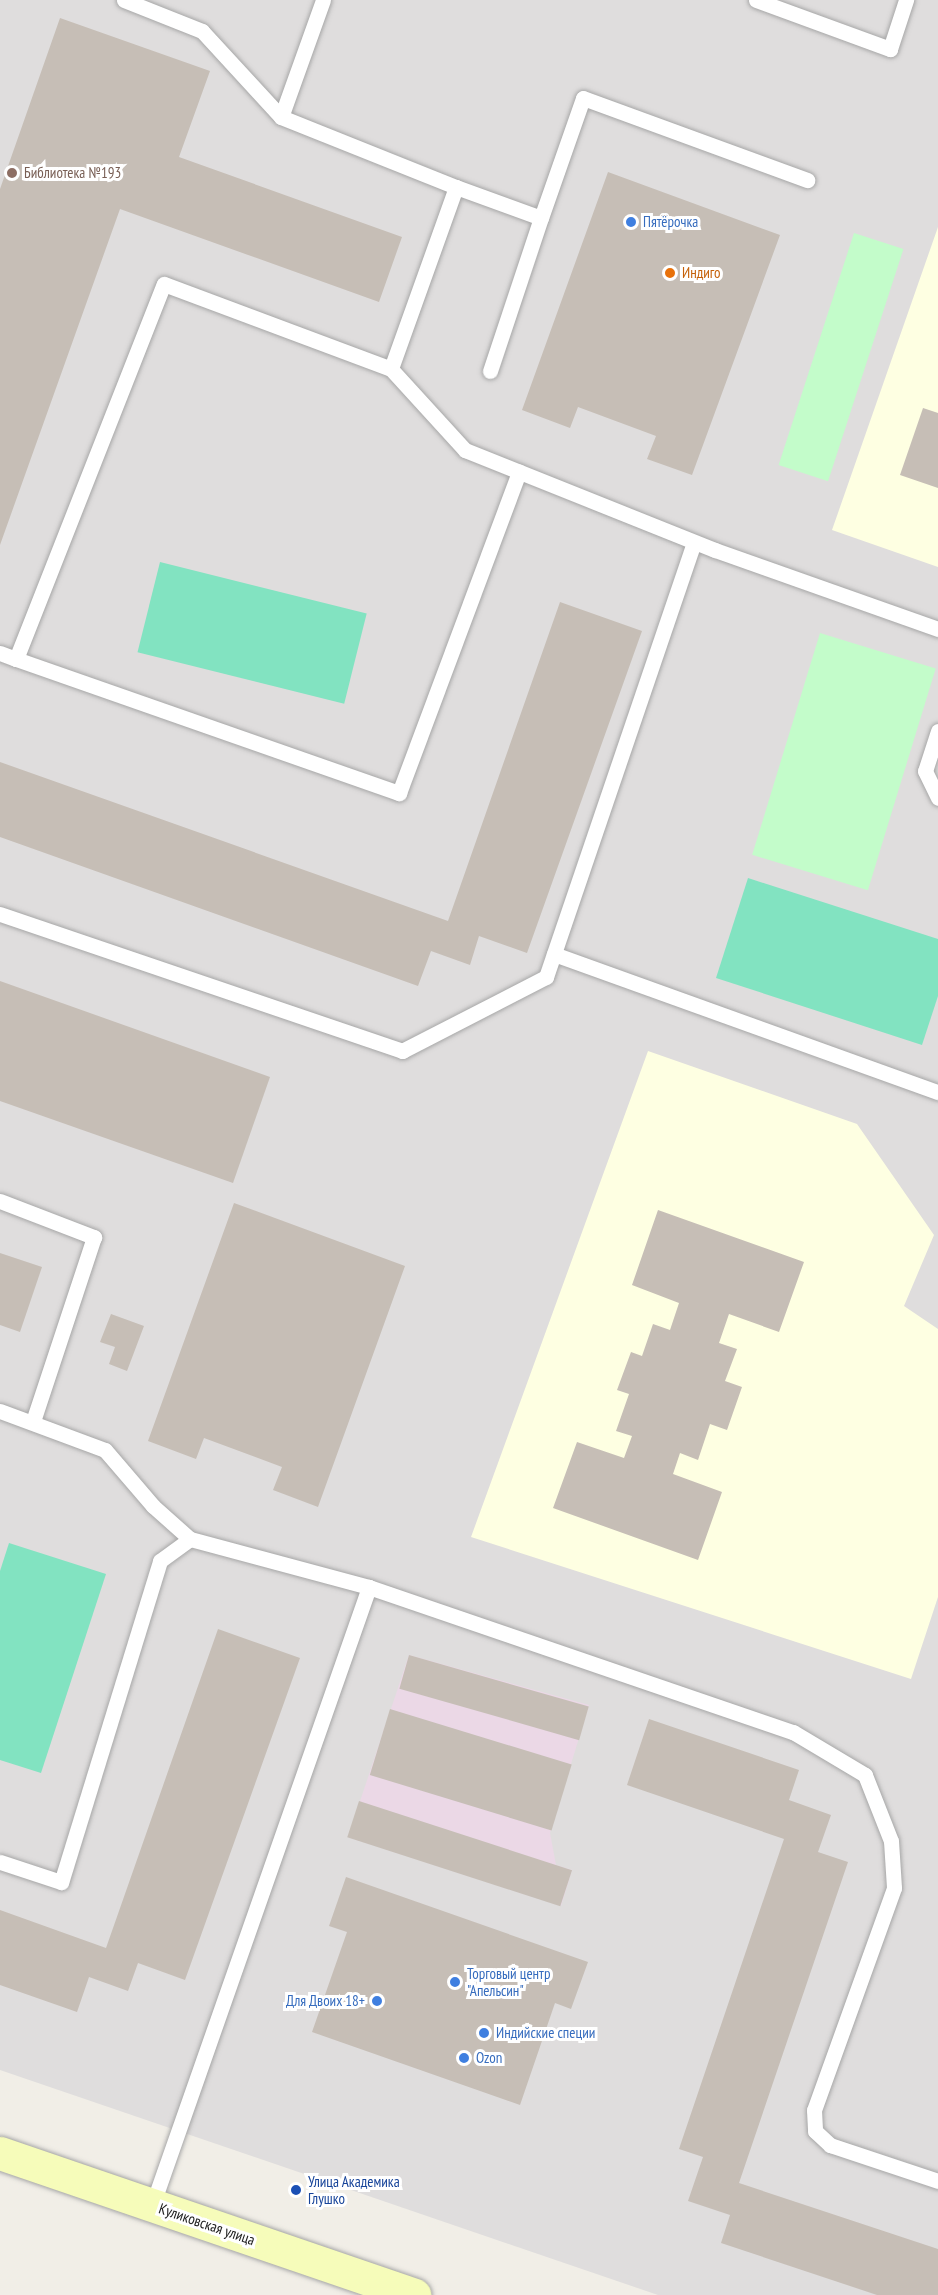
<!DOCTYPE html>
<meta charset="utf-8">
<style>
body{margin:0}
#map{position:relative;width:938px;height:2295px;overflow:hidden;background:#f1eee7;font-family:"PT Sans Narrow",sans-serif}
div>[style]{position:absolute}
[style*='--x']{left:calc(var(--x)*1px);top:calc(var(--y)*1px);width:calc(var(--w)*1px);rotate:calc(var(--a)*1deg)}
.residential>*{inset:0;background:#dfdddd}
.industrial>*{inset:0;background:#ebd8e6}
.education>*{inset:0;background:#feffe2}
.park>*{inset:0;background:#c3fcca;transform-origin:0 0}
.pitch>*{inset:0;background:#82e3c1;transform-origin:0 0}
.building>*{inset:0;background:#c6beb6;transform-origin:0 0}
.roads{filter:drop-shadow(0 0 2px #a7a7a7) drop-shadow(0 0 2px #a7a7a7)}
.lane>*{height:15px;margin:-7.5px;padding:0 7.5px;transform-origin:7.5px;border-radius:7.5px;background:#fff}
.secondary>*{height:33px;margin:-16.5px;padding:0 16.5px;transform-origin:16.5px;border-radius:16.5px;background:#f6fcba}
.dots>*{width:16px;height:16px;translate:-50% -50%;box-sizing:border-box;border:3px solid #fff;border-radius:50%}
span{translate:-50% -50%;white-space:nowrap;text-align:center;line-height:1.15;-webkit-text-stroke:6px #fff;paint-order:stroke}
.education-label{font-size:15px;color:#785e54}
.left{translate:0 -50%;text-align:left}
.shop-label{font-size:15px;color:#366cbe}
.right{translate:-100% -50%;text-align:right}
.food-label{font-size:15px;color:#c56008}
.transit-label{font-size:15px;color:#164399}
.street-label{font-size:15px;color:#202020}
</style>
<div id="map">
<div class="residential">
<div style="clip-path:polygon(0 0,938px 0,938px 2295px,658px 2295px,0 2070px)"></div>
</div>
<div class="industrial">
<div style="clip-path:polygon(409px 1655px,589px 1705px,550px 1833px,556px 1865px,572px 1870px,561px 1906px,348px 1837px)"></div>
</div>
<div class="education">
<div style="clip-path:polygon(938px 227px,938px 567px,832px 530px)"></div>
<div style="clip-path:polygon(648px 1051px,857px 1124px,934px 1235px,904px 1306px,938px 1329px,938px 1597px,911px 1679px,471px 1537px)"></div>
</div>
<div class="park">
<div style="left:854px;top:233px;width:52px;height:244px;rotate:18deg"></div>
<div style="left:820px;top:633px;width:121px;height:232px;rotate:17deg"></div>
</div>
<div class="pitch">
<div style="left:160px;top:562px;width:213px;height:93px;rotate:14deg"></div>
<div style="clip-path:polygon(748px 878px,938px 939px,938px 996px,922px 1045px,716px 978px)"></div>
<div style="clip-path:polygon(9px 1543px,106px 1574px,41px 1773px,0 1760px,0 1571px)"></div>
</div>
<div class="building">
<div style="clip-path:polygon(60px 18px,210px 71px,179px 157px,402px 237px,379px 302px,120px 209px,0 545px,0 189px)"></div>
<div style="clip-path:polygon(608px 172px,780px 235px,692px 475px,647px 459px,656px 436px,578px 407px,570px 428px,522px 410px)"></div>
<div style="clip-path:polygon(923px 408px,938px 413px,938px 488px,900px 475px)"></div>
<div style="clip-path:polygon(560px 602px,642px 631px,527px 953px,479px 936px,470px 965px,431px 951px,418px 986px,0 837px,0 762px,448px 921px)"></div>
<div style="clip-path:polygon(0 981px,270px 1077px,233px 1183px,0 1101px)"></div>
<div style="clip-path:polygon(234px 1203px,405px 1266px,318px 1507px,273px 1490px,282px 1467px,204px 1438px,196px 1459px,148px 1441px)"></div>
<div style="clip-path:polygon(658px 1210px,804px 1262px,779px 1332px,729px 1314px,719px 1343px,737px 1349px,725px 1381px,742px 1387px,727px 1430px,710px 1424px,698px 1460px,680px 1453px,673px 1474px,722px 1492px,698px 1560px,553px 1508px,577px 1442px,624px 1458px,632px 1436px,616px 1431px,629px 1394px,617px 1390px,631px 1352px,642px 1356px,653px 1324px,670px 1330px,679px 1303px,632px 1285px)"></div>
<div style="clip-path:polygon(0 1253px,42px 1267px,20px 1332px,0 1325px)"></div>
<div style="clip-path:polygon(111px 1314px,144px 1326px,127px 1371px,109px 1364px,115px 1347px,100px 1342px)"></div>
<div style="clip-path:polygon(218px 1629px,300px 1658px,185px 1980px,138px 1963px,128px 1991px,89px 1977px,77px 2012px,0 1985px,0 1910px,106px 1948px)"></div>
<div style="left:409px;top:1655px;width:187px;height:35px;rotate:16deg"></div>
<div style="left:390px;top:1709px;width:190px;height:69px;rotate:17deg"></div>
<div style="clip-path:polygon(649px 1719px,799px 1770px,789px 1800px,831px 1815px,818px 1852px,848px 1862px,739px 2183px,938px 2249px,938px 2295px,877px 2295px,721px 2243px,730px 2215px,688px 2201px,703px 2157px,679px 2149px,784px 1839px,627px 1785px)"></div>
<div style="left:359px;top:1801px;width:224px;height:38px;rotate:18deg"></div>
<div style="clip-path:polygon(346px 1877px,588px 1962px,571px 2009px,555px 2003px,520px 2105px,312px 2032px,347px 1932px,329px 1926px)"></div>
</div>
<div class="roads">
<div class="lane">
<div style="--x:124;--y:0;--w:84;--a:21.7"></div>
<div style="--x:202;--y:31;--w:117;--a:47.4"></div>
<div style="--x:323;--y:0;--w:124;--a:109.7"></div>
<div style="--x:281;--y:117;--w:188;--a:21.8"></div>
<div style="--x:456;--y:187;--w:193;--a:109.7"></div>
<div style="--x:391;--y:369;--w:110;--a:47.6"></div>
<div style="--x:465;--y:450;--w:269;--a:21.8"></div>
<div style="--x:715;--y:550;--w:237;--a:19.5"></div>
<div style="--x:756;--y:0;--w:143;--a:20.1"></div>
<div style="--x:890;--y:49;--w:52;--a:-71.9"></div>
<div style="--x:456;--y:187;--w:90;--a:20"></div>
<div style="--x:541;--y:218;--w:127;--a:-70.7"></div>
<div style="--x:583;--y:98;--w:239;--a:20.1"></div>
<div style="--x:490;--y:371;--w:161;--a:-71.6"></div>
<div style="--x:0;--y:653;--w:17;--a:21"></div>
<div style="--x:16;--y:659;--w:403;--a:-68.5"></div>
<div style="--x:164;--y:284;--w:242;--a:20.5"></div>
<div style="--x:16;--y:659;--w:406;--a:19.3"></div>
<div style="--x:399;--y:793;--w:343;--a:-69.5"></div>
<div style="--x:938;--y:731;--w:42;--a:108"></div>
<div style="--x:925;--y:771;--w:30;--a:64"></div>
<div style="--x:0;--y:914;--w:425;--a:18.8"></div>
<div style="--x:402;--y:1051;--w:162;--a:-27.2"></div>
<div style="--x:546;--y:977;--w:459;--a:-71.2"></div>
<div style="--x:554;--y:954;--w:408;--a:19.8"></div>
<div style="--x:0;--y:1201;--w:101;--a:21"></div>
<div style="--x:94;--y:1237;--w:194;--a:108.3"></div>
<div style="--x:0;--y:1411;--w:112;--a:20.4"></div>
<div style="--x:105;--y:1450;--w:74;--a:49.4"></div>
<div style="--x:153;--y:1506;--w:50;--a:41.7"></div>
<div style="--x:190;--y:1539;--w:37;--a:144"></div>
<div style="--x:160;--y:1561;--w:336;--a:107.1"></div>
<div style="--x:61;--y:1882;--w:64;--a:-161.8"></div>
<div style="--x:369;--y:1587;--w:448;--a:18.9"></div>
<div style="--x:793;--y:1732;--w:84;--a:30.8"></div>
<div style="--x:865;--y:1775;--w:71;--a:68.5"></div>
<div style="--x:891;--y:1841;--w:47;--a:86.3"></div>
<div style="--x:894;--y:1888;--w:236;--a:109.8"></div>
<div style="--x:814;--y:2110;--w:21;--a:87"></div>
<div style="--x:815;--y:2131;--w:21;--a:43"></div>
<div style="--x:830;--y:2145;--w:114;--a:18.4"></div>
<div style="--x:152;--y:2206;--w:656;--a:-70.68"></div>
<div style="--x:369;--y:1587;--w:185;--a:-165"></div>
</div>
<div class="secondary">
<div style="--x:0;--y:2153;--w:438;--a:18.9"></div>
</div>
</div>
<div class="dots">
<div style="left:12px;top:173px;background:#8d6e63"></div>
<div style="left:631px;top:222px;background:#3f7fe0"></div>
<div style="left:670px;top:273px;background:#e8710a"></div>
<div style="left:455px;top:1982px;background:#3f7fe0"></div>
<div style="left:377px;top:2001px;background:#3f7fe0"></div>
<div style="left:484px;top:2033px;background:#3f7fe0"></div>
<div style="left:464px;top:2058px;background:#3f7fe0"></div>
<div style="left:296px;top:2190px;background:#1a4fb4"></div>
</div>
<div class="education-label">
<span class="left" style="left:24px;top:173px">Библиотека №193</span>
</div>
<div class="shop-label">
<span class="left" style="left:643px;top:222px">Пятёрочка</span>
<span class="left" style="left:467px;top:1982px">Торговый центр<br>"Апельсин"</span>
<span class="right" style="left:365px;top:2001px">Для Двоих 18+</span>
<span class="left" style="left:496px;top:2033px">Индийские специи</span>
<span class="left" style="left:476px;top:2058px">Ozon</span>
</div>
<div class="food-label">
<span class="left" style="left:682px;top:273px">Индиго</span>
</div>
<div class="transit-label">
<span class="left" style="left:308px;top:2190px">Улица Академика<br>Глушко</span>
</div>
<div class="street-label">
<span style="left:207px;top:2224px;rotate:19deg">Куликовская улица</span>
</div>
</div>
